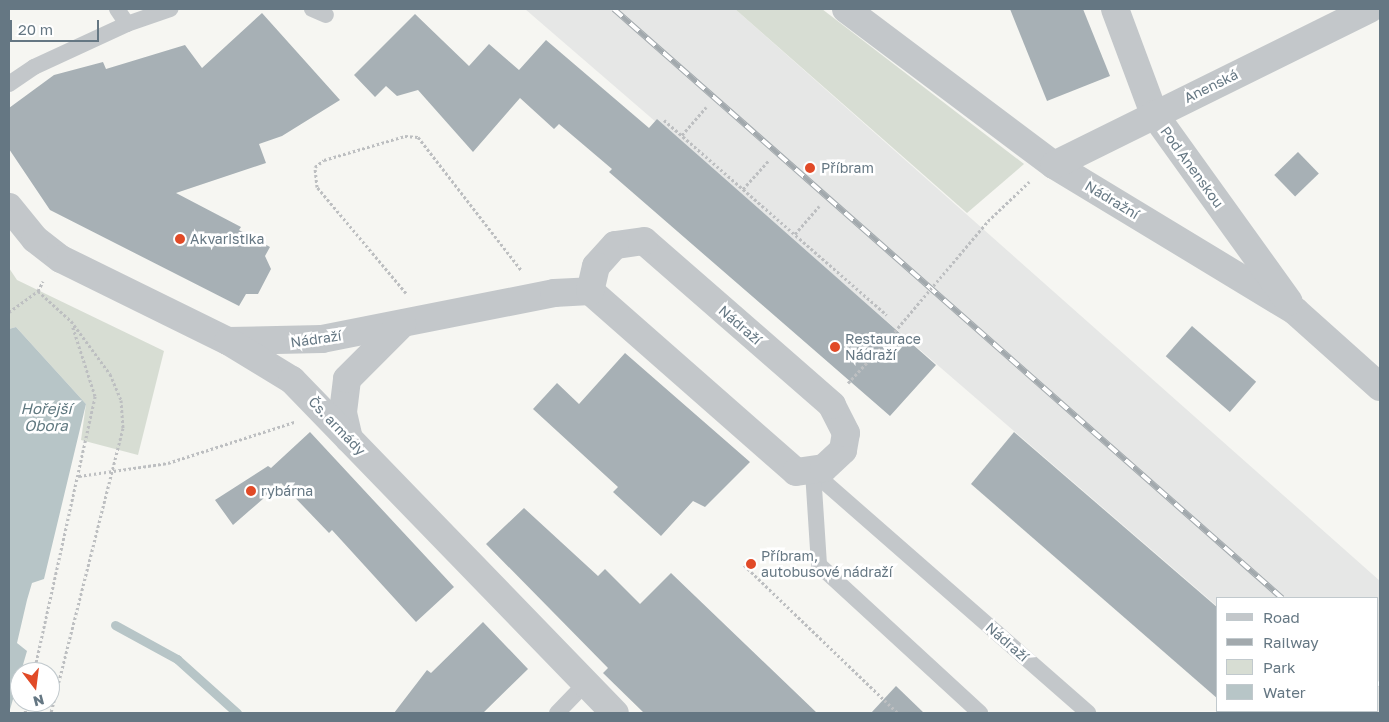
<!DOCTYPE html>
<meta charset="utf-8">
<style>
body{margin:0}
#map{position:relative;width:1389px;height:722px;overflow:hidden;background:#f6f6f2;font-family:"Golos Text",sans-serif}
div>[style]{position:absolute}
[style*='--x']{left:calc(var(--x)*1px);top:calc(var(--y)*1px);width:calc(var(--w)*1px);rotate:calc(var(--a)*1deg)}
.built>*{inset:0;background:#e6e7e6}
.green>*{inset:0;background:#d7ddd3}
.water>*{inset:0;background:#b7c5c7}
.stream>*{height:9px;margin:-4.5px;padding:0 4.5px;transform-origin:4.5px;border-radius:4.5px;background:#b7c5c7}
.building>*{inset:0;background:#a7b0b5;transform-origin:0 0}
.path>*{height:3px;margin-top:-1.5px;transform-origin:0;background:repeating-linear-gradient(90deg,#bdbfc1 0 2.5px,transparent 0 5px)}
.service>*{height:16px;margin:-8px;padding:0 8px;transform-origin:8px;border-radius:8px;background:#c3c7ca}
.minor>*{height:28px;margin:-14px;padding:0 14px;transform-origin:14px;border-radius:14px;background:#c3c7ca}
.tertiary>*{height:28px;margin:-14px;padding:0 14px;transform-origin:14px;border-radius:14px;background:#c3c7ca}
.rail>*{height:5.5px;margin-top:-2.75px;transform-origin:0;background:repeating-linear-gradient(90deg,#fff 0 11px,#a2a9ad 0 22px);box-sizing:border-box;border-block:1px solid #a2a9ad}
.path-bridge>*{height:3px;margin-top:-1.5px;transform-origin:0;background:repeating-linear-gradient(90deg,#bdbfc1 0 2.5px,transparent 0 5px)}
.dots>*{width:14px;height:14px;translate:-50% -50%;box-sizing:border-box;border:2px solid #fff;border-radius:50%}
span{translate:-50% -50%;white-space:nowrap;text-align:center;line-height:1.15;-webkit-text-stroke:5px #fff;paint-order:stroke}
.street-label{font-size:14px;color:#657783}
.poi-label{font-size:14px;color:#657783}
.left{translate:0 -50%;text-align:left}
.water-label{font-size:15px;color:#607980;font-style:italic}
.frame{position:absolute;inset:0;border:10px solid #657783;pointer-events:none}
.legend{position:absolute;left:1216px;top:597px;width:162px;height:115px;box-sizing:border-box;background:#fff;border:1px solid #c1c9cd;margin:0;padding:6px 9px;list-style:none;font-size:15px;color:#657783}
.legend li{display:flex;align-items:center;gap:10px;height:25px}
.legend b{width:25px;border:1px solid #c1c9cd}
.north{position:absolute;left:10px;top:662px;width:50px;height:50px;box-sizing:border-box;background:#fff;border:1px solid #c1c9cd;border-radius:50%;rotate:165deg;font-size:14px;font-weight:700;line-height:20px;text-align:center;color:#657783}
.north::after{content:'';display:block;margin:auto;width:18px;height:22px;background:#e14a27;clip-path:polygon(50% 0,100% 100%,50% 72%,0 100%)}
.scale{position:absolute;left:10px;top:20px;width:89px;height:22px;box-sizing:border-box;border:2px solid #657783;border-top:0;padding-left:6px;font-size:15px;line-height:18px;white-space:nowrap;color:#657783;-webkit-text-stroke:4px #fff;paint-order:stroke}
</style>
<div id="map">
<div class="built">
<div style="clip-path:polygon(525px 9px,735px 9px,1380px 581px,1380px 713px,1335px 711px,1378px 711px,1378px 598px,1218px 598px,1218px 607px)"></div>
</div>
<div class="green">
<div style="clip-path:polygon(735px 9px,822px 9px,1024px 164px,967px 213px)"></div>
<div style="clip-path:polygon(9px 268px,17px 280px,164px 351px,138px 455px,81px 440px,86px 404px,16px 327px,9px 329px)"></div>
</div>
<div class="water">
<div style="clip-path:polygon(16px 327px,86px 404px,44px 579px,32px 583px,27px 600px,17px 643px,27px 651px,9px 713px,9px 329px)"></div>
</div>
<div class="stream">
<div style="--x:115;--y:625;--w:71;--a:28.7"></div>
<div style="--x:177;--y:659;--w:81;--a:42"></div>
</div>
<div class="building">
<div style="clip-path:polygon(1010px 9px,1083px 9px,1110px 76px,1047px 101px)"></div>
<div style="clip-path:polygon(262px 13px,340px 100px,282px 136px,259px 144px,266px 163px,176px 193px,241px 227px,239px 230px,270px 247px,265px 256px,271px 269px,258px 294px,246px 294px,239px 306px,50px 210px,9px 149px,9px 108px,54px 75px,103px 62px,106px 69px,185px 45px,202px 68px)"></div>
<div style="clip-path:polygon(415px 14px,469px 66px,489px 44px,519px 70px,546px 40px,649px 128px,657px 119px,936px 365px,890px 416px,609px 172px,612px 169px,559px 124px,554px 129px,520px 98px,473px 152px,418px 90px,397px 96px,386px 86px,375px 97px,354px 75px)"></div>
<div style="left:1298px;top:152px;width:30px;height:33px;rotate:46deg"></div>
<div style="left:1192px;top:326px;width:85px;height:40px;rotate:41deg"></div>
<div style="clip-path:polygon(625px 353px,750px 462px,705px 507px,693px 501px,661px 536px,613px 492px,618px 487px,533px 409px,557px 383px,579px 404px)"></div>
<div style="clip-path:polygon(310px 432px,454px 587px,416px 622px,332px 530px,329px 533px,281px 483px,233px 525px,215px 500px,268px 466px,271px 468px)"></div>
<div style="clip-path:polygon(1014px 432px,1218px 608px,1218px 699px,971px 484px)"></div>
<div style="clip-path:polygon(524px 508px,598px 576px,605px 569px,640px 604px,671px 573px,817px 713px,644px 713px,603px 673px,608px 668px,486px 544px)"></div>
<div style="clip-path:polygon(483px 622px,528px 669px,483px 713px,394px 713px,427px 670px,431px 673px)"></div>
<div style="clip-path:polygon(896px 686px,924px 713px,871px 713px)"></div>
</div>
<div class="path">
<div style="--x:664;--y:120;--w:296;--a:41.2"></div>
<div style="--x:682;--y:135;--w:37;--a:-49"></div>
<div style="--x:743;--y:189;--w:38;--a:-48"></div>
<div style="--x:988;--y:221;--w:57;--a:-43.6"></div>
<div style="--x:795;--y:234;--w:37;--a:-49"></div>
<div style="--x:38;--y:291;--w:45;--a:42.3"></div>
<div style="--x:71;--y:321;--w:66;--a:53.7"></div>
<div style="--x:110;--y:374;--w:28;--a:67"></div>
<div style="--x:121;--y:400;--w:28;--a:86"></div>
<div style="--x:123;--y:428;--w:294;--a:104.2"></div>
<div style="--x:406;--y:293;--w:138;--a:-130"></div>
<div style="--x:317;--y:187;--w:20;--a:-96"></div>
<div style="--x:315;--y:167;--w:11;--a:-38"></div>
<div style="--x:324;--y:160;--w:84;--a:-16.5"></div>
<div style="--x:405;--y:136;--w:13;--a:4"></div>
<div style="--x:418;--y:137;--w:168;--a:52.2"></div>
<div style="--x:9;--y:312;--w:36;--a:-36"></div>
<div style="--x:38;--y:291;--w:11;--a:-63"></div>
<div style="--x:848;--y:383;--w:54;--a:-47.2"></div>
<div style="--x:79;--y:476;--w:90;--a:-8.3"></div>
<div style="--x:168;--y:463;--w:133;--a:-18"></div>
<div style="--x:744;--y:565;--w:214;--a:43.9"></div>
<div style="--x:34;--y:672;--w:283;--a:-77.5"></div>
<div style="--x:95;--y:396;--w:75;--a:-107.9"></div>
<div style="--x:25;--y:713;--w:11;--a:-80"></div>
</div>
<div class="service">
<div style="--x:117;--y:9;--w:18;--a:56"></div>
<div style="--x:312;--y:9;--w:15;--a:23"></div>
<div style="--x:9;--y:84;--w:30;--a:-34"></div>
<div style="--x:34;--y:67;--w:102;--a:-24.8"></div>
<div style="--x:127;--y:24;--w:46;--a:-19.2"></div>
<div style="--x:813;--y:472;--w:366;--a:41.2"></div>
<div style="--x:813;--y:472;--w:93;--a:86.3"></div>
<div style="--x:819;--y:565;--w:219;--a:42.6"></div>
<div style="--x:557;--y:713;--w:42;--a:-46"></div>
</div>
<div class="minor">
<div style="--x:846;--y:9;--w:260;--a:36.9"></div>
<div style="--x:1054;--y:165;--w:282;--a:31.2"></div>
<div style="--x:1295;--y:311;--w:114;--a:41.8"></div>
<div style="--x:1115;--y:9;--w:112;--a:69.6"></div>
<div style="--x:1154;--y:114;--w:231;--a:54.3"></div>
<div style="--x:1054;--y:165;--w:352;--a:-26.3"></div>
<div style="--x:228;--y:341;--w:94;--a:-1.2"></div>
<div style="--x:322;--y:339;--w:237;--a:-11.2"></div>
<div style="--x:554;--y:293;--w:36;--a:-3"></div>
<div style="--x:590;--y:291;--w:274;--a:41.3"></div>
<div style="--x:796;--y:472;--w:28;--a:-8"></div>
<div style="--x:824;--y:468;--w:26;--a:-43"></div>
<div style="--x:843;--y:450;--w:17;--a:-80"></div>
<div style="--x:846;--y:433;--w:31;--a:-117"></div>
<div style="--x:832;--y:405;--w:249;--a:-138.9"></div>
<div style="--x:644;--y:241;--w:29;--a:172"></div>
<div style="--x:615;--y:245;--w:28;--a:132"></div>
<div style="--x:596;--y:266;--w:26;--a:103"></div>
<div style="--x:349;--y:439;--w:28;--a:-103"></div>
<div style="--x:343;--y:412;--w:33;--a:-83"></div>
<div style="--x:347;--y:379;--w:78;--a:-45"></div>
</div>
<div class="tertiary">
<div style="--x:9;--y:207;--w:41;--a:50.9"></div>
<div style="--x:35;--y:239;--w:33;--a:38"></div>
<div style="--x:61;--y:259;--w:186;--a:26.2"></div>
<div style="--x:228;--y:341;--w:75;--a:31.4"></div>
<div style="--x:292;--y:380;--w:464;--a:45.9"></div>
</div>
<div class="rail">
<div style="--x:614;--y:9;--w:891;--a:41.4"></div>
<div style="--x:1378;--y:682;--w:4;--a:56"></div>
</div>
<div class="path-bridge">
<div style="--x:885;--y:343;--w:160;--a:-49.8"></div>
</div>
<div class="dots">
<div style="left:810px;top:168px;background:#e14a27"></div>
<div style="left:180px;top:239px;background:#e14a27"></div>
<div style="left:835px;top:347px;background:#e14a27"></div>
<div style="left:251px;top:491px;background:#e14a27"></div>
<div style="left:751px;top:564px;background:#e14a27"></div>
</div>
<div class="street-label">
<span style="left:1211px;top:86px;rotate:-26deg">Anenská</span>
<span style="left:1192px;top:167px;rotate:54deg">Pod Anenskou</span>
<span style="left:1112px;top:200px;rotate:31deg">Nádražní</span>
<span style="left:740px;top:325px;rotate:41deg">Nádraží</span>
<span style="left:316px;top:339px;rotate:-8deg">Nádraží</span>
<span style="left:337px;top:426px;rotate:46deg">Čs. armády</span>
<span style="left:1007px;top:642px;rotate:41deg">Nádraží</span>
</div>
<div class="poi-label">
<span class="left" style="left:821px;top:168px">Příbram</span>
<span class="left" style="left:190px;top:239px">Akvaristika</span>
<span class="left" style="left:845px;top:347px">Restaurace<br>Nádraží</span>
<span class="left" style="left:261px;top:491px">rybárna</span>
<span class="left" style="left:761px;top:564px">Příbram,<br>autobusové nádraží</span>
</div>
<div class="water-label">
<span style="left:46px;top:417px">Hořejší<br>Obora</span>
</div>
<div class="frame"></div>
<ul class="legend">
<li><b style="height:6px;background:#c3c7ca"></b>Road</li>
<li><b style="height:6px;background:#a2a9ad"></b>Railway</li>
<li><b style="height:14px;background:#d7ddd3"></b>Park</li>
<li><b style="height:14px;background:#b7c5c7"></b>Water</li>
</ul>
<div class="north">N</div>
<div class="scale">20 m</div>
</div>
